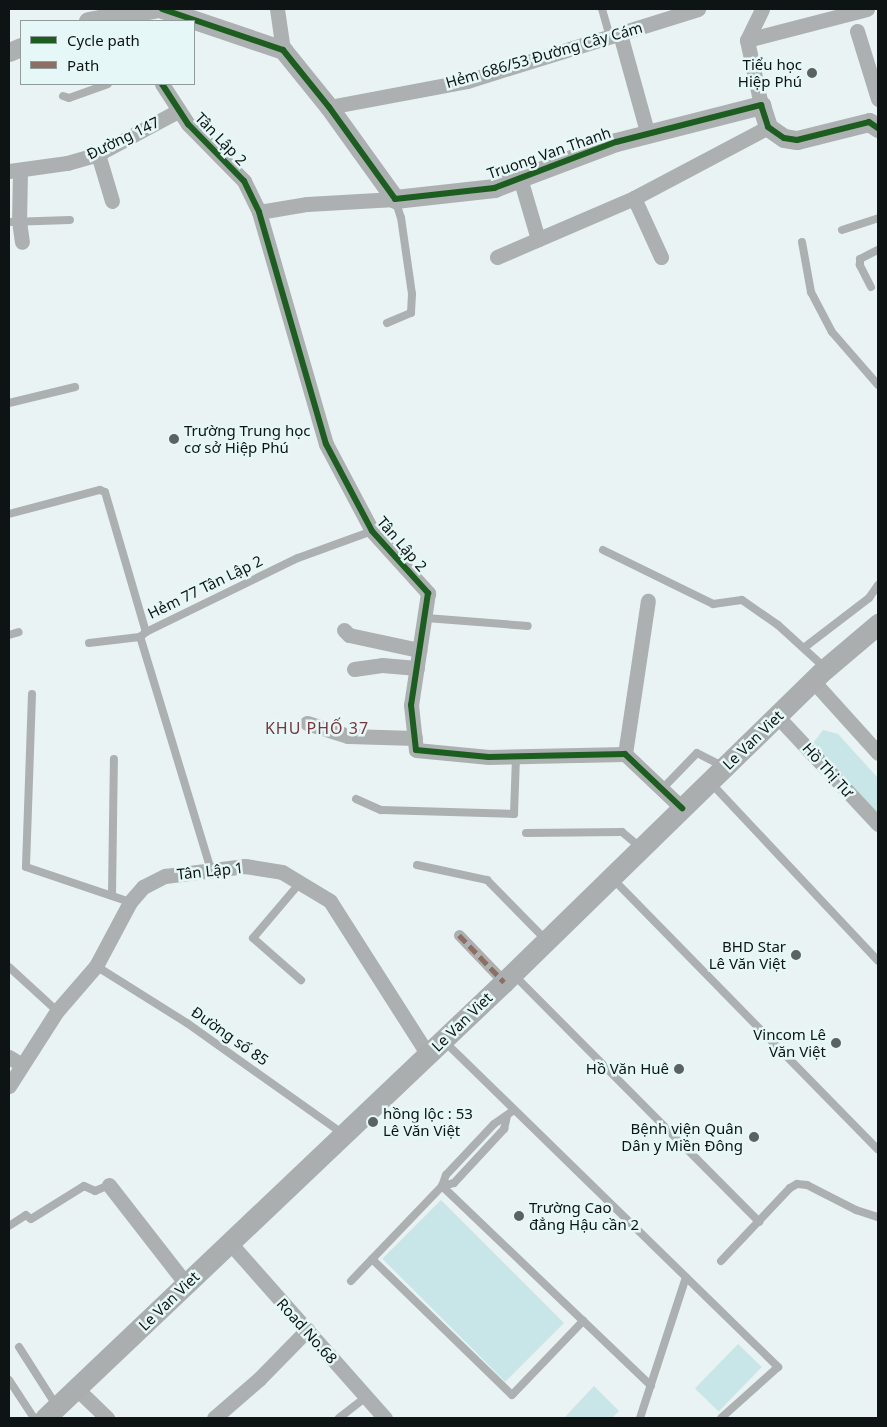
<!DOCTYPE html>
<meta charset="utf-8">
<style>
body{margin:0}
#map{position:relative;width:887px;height:1427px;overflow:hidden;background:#eaf3f3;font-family:"Noto Sans",sans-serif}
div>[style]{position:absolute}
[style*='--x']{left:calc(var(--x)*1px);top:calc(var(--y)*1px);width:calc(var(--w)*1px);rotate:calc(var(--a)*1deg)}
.green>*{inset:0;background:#c8e6e7;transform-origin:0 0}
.service>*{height:8px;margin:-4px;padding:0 4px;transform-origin:4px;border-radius:4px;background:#acb0b0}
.pedestrian>*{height:11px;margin:-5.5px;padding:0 5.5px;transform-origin:5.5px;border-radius:5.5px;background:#acb0b0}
.minor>*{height:15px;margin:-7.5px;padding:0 7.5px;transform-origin:7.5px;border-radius:7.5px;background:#acb0b0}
.tertiary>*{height:19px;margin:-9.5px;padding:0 9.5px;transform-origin:9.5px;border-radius:9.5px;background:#acb0b0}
.secondary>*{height:21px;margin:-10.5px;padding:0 10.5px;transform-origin:10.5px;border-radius:10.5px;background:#aaaeae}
.quiet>*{height:5px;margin-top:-2.5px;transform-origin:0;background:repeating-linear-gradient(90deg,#8d6e63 0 10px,transparent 0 15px)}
.cycleway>*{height:6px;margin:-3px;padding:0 3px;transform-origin:3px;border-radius:3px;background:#1b5e20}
.dots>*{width:14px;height:14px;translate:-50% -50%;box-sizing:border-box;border:2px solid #e6f7f7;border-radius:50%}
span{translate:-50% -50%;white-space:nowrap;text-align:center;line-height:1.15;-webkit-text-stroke:5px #e6f7f7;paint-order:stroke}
.street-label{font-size:15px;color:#0e1414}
.poi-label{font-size:15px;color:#0e1414}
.right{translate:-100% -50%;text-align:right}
.left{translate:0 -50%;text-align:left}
.neighbourhood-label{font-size:16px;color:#7d353b;letter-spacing:1px}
.frame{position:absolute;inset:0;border:10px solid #0e1414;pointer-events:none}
.legend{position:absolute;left:20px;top:20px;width:175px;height:65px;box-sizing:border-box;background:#e6f7f7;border:1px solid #909c9c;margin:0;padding:6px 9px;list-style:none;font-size:15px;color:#0e1414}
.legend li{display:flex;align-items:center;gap:10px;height:25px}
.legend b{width:25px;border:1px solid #909c9c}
</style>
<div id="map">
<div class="green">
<div style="clip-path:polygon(823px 730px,838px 734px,878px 778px,878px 820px,815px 750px,813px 743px)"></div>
<div style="left:441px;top:1200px;width:174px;height:83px;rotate:45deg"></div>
<div style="left:738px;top:1344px;width:33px;height:62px;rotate:44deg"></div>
<div style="clip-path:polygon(594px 1386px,619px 1411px,612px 1418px,564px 1418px)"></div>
</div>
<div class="service">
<div style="--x:602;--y:9;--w:29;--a:74"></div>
<div style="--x:63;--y:96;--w:6;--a:18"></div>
<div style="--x:69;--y:98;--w:41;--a:-19.7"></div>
<div style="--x:9;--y:222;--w:61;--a:-1.9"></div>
<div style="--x:842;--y:230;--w:38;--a:-18"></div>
<div style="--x:802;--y:242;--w:51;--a:79.8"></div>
<div style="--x:811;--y:292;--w:45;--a:62.3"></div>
<div style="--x:832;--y:332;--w:70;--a:49"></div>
<div style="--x:871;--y:287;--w:25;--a:-117"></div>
<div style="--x:860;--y:265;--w:6;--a:-90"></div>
<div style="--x:860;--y:259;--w:20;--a:-27"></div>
<div style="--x:387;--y:323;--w:26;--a:-23"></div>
<div style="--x:411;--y:313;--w:19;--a:-87"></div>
<div style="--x:412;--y:294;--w:77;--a:-98.2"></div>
<div style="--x:401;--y:218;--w:20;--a:-108"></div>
<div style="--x:9;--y:403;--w:68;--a:-13.6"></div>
<div style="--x:9;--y:514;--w:94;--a:-14.8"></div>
<div style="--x:100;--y:490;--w:5;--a:22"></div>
<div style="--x:105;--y:492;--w:146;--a:73.7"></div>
<div style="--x:603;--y:550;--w:123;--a:26.1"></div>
<div style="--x:713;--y:604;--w:29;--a:-8"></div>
<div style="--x:742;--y:600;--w:44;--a:34.8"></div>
<div style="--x:778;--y:625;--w:62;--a:42.4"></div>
<div style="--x:426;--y:618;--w:102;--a:4.5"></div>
<div style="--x:9;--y:635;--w:10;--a:-17"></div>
<div style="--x:89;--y:643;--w:51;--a:-6.7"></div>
<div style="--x:805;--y:647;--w:81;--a:-37.4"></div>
<div style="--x:869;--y:598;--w:16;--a:-55"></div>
<div style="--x:32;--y:694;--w:173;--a:92"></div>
<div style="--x:26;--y:867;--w:110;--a:18.6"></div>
<div style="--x:710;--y:782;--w:245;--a:46.8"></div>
<div style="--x:662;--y:789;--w:50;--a:-45.8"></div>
<div style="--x:697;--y:753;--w:28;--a:27"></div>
<div style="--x:356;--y:799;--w:27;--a:24"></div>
<div style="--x:381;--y:810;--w:133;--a:1.7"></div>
<div style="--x:514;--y:814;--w:58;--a:-88"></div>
<div style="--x:526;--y:833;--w:96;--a:-0.6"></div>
<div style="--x:622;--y:832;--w:23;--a:40"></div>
<div style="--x:417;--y:865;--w:72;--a:12.1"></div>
<div style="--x:487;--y:880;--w:83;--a:45.5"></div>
<div style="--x:211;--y:870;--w:244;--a:-106.9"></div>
<div style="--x:140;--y:637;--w:8;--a:-40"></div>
<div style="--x:146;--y:632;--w:169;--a:-26"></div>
<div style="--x:298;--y:558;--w:79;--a:-20"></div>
<div style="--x:612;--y:878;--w:380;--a:45.6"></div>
<div style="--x:299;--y:884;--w:71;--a:130.4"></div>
<div style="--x:253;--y:938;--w:64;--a:41.2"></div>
<div style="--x:112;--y:895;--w:136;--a:-89.2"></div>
<div style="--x:96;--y:966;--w:107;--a:32.1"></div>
<div style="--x:187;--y:1023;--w:190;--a:35.4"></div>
<div style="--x:9;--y:967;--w:65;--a:42.5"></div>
<div style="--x:514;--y:975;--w:348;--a:45.2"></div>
<div style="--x:444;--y:1041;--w:467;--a:44.3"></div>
<div style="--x:778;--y:1367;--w:76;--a:138.2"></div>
<div style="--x:442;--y:1186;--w:289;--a:43.7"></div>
<div style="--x:442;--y:1186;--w:12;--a:-14"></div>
<div style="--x:454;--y:1183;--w:74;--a:-47.2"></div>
<div style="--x:504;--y:1129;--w:13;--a:-77"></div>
<div style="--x:9;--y:1226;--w:20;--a:-33"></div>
<div style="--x:26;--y:1215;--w:6;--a:39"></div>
<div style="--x:31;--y:1219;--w:62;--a:-31.9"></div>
<div style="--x:84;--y:1186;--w:12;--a:24"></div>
<div style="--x:95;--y:1191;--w:15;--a:-23"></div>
<div style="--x:372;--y:1259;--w:195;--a:44.2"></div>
<div style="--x:512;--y:1395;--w:103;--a:-46.2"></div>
<div style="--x:721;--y:1261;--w:100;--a:-46.6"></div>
<div style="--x:790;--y:1188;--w:8;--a:-30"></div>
<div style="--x:797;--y:1184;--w:10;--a:6"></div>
<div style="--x:807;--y:1185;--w:55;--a:27"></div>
<div style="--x:856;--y:1210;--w:23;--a:18"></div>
<div style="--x:351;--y:1281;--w:132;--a:-46.2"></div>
<div style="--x:442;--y:1186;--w:12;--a:-70"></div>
<div style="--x:446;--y:1175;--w:70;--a:-46.7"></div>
<div style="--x:494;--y:1124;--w:24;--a:-35"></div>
<div style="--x:19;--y:1347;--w:69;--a:57.5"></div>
<div style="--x:9;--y:1380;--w:45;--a:56.7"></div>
<div style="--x:339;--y:1418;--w:34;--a:-38"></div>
<div style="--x:640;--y:1418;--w:148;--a:-71.9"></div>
</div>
<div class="pedestrian">
<div style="--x:459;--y:935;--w:65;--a:46.2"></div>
</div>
<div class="minor">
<div style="--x:277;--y:9;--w:41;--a:81.7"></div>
<div style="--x:857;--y:31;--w:71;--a:72.8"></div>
<div style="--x:620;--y:34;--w:105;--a:74.5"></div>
<div style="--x:747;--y:40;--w:124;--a:-14.5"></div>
<div style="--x:162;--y:84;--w:48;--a:57"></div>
<div style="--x:188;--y:124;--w:80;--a:45.5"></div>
<div style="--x:244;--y:181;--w:34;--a:64"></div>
<div style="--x:259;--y:212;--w:241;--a:73.9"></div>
<div style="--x:326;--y:444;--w:98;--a:62.1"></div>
<div style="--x:372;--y:531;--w:84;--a:47.9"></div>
<div style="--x:428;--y:593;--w:113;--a:98.6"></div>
<div style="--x:411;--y:705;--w:45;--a:83.7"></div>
<div style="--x:416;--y:750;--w:73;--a:5.5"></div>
<div style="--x:489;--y:757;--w:136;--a:-1.3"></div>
<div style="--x:625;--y:754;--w:79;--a:43.5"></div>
<div style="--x:761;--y:105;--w:66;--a:-102.2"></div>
<div style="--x:747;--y:40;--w:34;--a:-64"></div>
<div style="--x:329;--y:107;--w:140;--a:-10.7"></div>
<div style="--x:467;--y:81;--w:242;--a:-17.3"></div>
<div style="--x:98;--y:154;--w:49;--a:73.4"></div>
<div style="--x:9;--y:171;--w:59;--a:-7.9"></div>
<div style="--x:67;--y:163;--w:32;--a:-16"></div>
<div style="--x:98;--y:154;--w:91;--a:-28.3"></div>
<div style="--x:20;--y:171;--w:50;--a:91.1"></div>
<div style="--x:19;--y:221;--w:21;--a:82"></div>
<div style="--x:520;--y:178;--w:64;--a:73.6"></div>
<div style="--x:634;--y:198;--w:65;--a:65.4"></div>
<div style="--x:259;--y:212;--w:49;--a:-9.5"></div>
<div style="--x:307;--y:204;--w:88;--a:-3.3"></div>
<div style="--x:497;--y:257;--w:149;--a:-23.3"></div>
<div style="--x:634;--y:198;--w:152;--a:-27.9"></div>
<div style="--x:344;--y:630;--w:7;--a:45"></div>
<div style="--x:349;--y:635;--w:72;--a:12.1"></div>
<div style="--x:354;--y:669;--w:28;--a:-8"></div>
<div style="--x:382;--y:665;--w:35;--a:5"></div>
<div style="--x:813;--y:681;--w:97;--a:47.9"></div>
<div style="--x:777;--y:716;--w:148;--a:46.9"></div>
<div style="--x:307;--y:723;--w:43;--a:17.6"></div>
<div style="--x:348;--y:736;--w:67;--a:1.7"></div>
<div style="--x:625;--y:754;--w:155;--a:-81.5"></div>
<div style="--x:9;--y:1057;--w:15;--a:32"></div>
<div style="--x:9;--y:1086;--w:89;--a:-57.4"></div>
<div style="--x:57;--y:1011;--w:60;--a:-49.1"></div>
<div style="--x:96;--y:966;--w:72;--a:-62"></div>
<div style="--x:130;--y:902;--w:20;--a:-49"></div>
<div style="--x:143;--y:887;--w:25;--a:-27"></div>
<div style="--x:165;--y:876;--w:81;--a:-7.1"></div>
<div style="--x:245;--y:866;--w:37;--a:9"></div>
<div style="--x:282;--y:872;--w:56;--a:31.1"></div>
<div style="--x:330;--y:901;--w:183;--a:57.5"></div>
<div style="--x:109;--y:1185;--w:125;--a:52.1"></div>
<div style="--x:230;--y:1243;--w:234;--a:48.5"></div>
<div style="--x:77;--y:1389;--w:42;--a:44"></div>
<div style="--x:214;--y:1418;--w:60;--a:-40.9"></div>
<div style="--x:259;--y:1379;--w:69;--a:-45.6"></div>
</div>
<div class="tertiary">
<div style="--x:162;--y:9;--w:128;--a:18.7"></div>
<div style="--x:283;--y:50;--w:73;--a:51.1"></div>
<div style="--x:329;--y:107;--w:113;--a:54.3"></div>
<div style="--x:395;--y:199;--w:100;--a:-6.3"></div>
<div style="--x:494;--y:188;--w:130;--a:-20.7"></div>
<div style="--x:616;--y:142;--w:150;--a:-14.3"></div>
<div style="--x:761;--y:105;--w:23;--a:72"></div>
<div style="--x:768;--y:127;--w:19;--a:35"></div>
<div style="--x:784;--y:138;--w:13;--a:9"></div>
<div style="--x:797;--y:140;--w:74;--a:-14"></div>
<div style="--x:869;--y:122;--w:11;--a:34"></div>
<div style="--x:88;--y:21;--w:67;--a:-10.3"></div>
<div style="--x:9;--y:52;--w:13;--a:-23"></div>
</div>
<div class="secondary">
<div style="--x:45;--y:1418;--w:633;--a:-43.53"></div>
<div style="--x:504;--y:982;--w:448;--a:-44.3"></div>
<div style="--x:825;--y:669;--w:70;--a:-40.3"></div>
</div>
<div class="quiet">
<div style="--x:459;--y:935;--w:65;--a:46.2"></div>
</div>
<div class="cycleway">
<div style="--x:162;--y:9;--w:128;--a:18.7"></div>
<div style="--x:283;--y:50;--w:73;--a:51.1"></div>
<div style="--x:329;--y:107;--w:113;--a:54.3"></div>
<div style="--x:395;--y:199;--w:100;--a:-6.3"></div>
<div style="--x:494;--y:188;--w:130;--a:-20.7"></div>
<div style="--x:616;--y:142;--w:150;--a:-14.3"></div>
<div style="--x:761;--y:105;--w:23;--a:72"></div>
<div style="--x:768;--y:127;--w:19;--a:35"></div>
<div style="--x:784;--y:138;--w:13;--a:9"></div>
<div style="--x:797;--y:140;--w:74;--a:-14"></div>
<div style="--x:869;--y:122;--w:11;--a:34"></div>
<div style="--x:162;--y:84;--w:48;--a:57"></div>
<div style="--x:188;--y:124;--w:80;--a:45.5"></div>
<div style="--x:244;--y:181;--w:34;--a:64"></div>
<div style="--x:259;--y:212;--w:241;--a:73.9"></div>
<div style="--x:326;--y:444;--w:98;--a:62.1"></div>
<div style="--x:372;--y:531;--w:84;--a:47.9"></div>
<div style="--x:428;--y:593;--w:113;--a:98.6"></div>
<div style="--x:411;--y:705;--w:45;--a:83.7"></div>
<div style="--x:416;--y:750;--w:73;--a:5.5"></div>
<div style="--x:489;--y:757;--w:136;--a:-1.3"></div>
<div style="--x:625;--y:754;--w:79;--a:43.5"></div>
</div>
<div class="dots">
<div style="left:812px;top:73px;background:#5b6262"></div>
<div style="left:174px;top:439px;background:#5b6262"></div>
<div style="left:796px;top:955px;background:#5b6262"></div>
<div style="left:836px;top:1043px;background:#5b6262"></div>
<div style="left:679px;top:1069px;background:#5b6262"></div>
<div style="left:373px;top:1122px;background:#5b6262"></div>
<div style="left:754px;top:1137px;background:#5b6262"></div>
<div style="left:519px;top:1216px;background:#5b6262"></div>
</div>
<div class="street-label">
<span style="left:544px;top:55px;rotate:-16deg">Hẻm 686/53 Đường Cây Cám</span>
<span style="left:123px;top:138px;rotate:-26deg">Đường 147</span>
<span style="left:221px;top:139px;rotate:46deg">Tân Lập 2</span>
<span style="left:549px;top:153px;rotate:-19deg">Truong Van Thanh</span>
<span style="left:402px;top:544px;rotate:49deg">Tân Lập 2</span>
<span style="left:205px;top:587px;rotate:-26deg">Hẻm 77 Tân Lập 2</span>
<span style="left:753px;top:740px;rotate:-44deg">Le Van Viet</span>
<span style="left:828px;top:770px;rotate:48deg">Hồ Thị Tư</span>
<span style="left:210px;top:871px;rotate:-6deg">Tân Lập 1</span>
<span style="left:462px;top:1022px;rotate:-44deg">Le Van Viet</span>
<span style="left:230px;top:1036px;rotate:35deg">Đường số 85</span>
<span style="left:169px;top:1301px;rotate:-44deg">Le Van Viet</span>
<span style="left:307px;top:1331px;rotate:48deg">Road No.68</span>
</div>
<div class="poi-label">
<span class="right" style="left:802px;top:73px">Tiểu học<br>Hiệp Phú</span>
<span class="left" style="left:184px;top:439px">Trường Trung học<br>cơ sở Hiệp Phú</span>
<span class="right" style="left:786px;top:955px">BHD Star<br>Lê Văn Việt</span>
<span class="right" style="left:826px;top:1043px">Vincom Lê<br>Văn Việt</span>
<span class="right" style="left:669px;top:1069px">Hồ Văn Huê</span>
<span class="left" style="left:383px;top:1122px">hồng lộc : 53<br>Lê Văn Việt</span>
<span class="right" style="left:743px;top:1137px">Bệnh viện Quân<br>Dân y Miền Đông</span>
<span class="left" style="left:529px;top:1216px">Trường Cao<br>đẳng Hậu cần 2</span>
</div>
<div class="neighbourhood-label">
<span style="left:317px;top:728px">KHU PHỐ 37</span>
</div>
<div class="frame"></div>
<ul class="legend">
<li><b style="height:6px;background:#1b5e20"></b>Cycle path</li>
<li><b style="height:6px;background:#8d6e63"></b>Path</li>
</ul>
</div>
